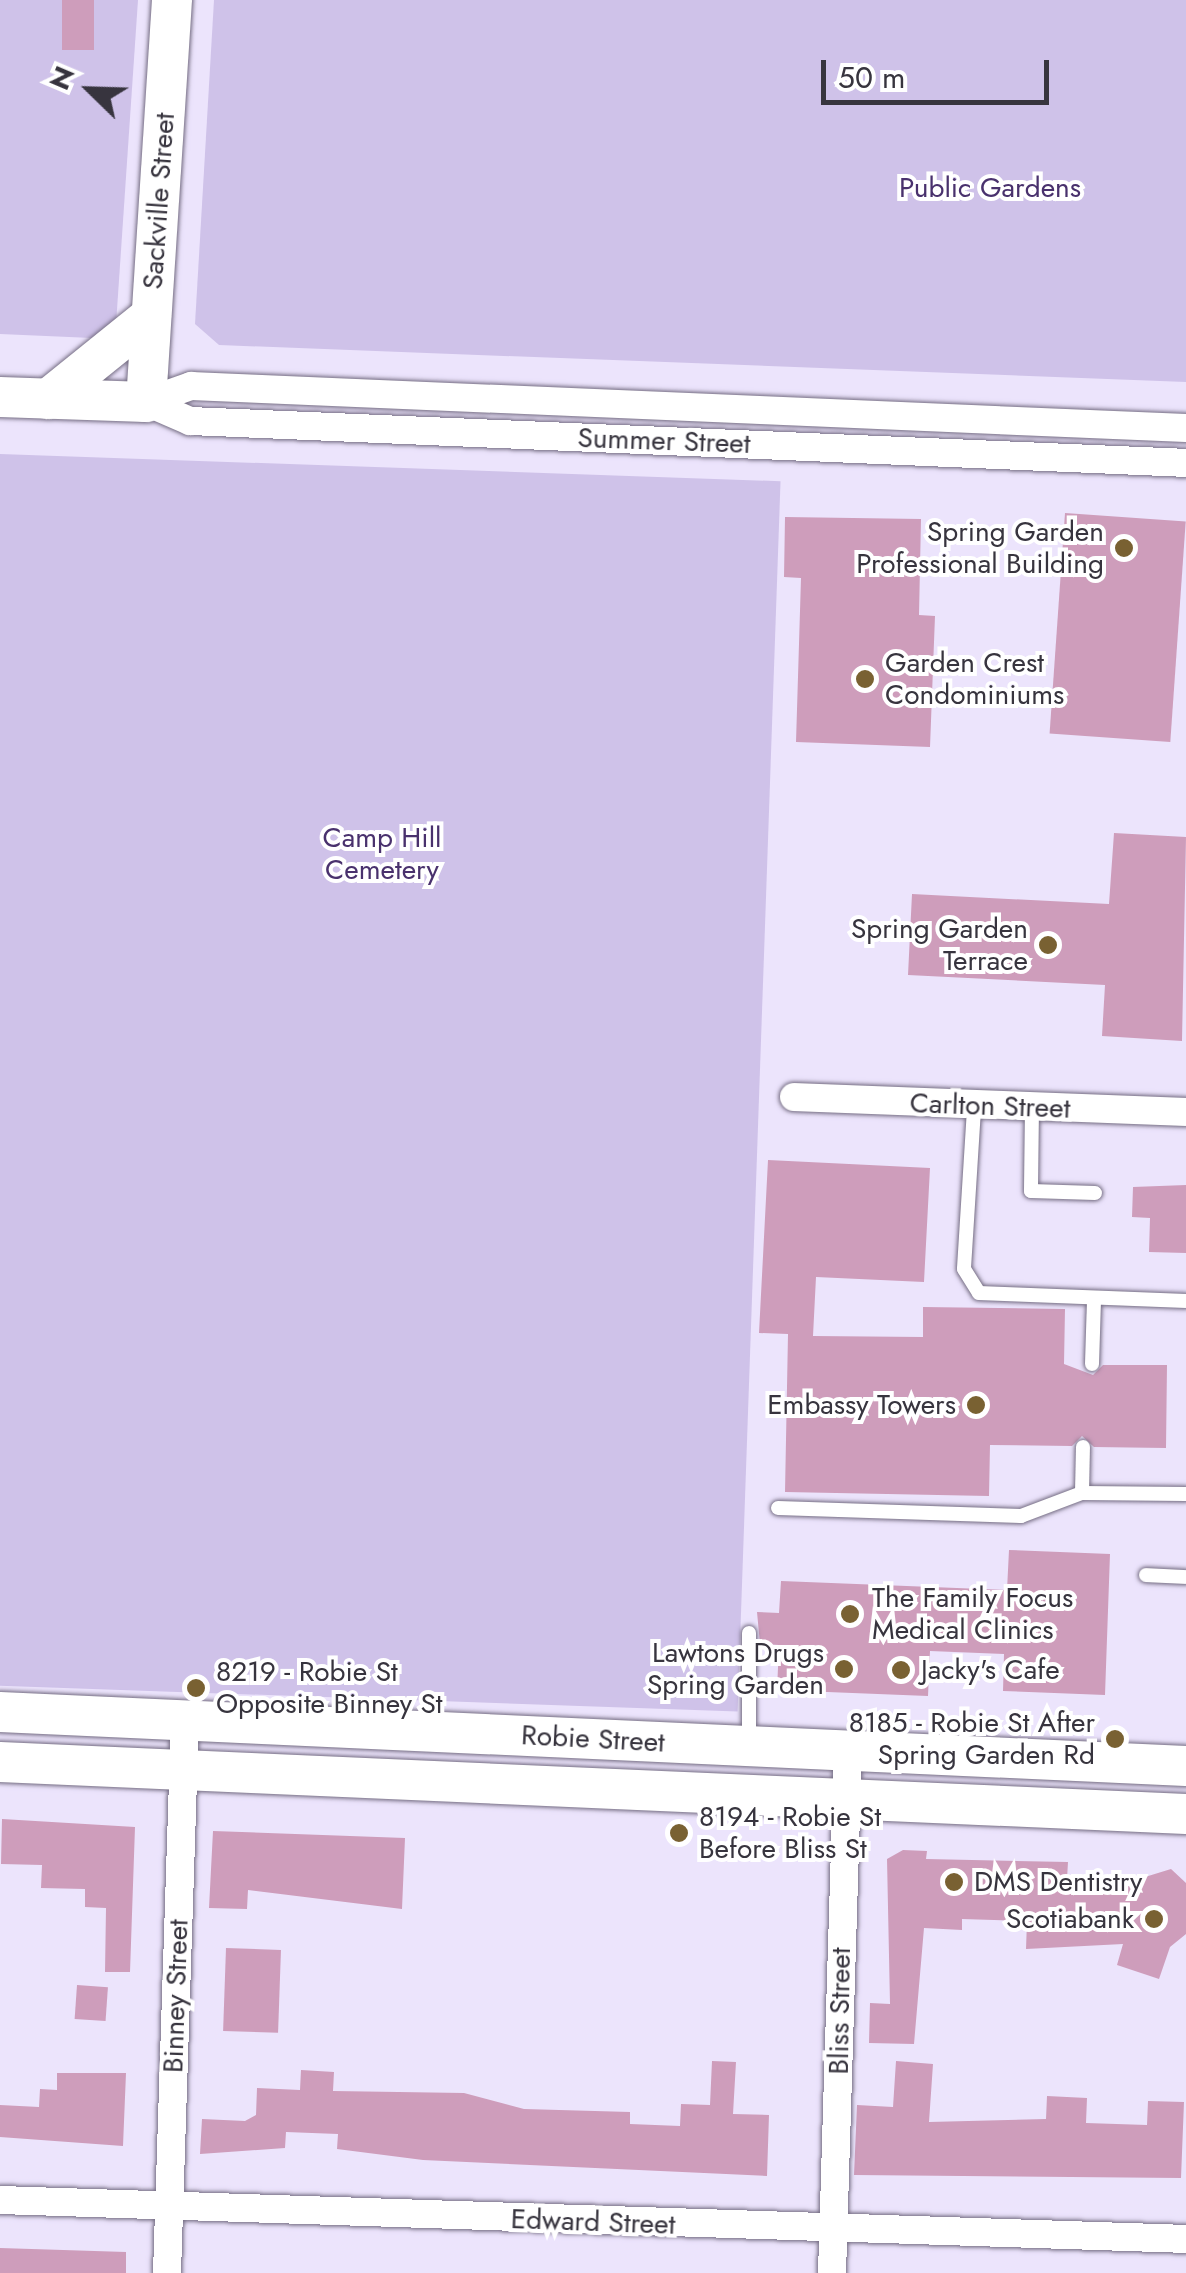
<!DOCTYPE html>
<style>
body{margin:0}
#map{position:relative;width:1186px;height:2273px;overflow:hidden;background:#ece4fc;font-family:Jost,sans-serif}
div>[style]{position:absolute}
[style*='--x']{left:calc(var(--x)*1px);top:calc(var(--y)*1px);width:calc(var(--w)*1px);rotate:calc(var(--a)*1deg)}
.green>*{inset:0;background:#cfc2e9;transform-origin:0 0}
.building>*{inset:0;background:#ce9dbb;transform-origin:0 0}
.roads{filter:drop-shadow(0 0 2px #756d83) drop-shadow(0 0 2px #756d83)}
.lane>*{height:14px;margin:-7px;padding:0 7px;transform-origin:7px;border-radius:7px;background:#fff}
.street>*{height:28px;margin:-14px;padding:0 14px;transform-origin:14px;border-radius:14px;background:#fff}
.secondary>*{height:40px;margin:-20px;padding:0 20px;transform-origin:20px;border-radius:20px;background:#fff}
.dots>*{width:28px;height:28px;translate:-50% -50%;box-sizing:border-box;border:5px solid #fff;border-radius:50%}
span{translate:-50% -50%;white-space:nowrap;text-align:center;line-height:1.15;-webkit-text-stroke:8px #fff;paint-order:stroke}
.park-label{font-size:28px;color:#49316d}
.street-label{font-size:28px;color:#37343e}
.poi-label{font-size:28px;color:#37343e}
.right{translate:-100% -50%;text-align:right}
.left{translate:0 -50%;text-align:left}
.north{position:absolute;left:40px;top:40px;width:100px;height:100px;-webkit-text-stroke:8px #fff;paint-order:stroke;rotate:293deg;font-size:28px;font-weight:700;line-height:40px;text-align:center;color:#37343e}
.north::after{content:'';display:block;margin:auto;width:35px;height:45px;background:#37343e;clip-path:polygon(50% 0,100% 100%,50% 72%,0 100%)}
.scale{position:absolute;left:821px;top:60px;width:228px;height:45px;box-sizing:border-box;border:5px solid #37343e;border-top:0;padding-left:12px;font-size:30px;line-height:35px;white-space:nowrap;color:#37343e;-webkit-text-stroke:8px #fff;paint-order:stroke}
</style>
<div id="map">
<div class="green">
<div style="clip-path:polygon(0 0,138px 0,115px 339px,0 334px)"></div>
<div style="clip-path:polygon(214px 0,1186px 0,1186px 382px,219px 345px,195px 324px)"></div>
<div style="left:0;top:454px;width:781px;height:1231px;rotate:2deg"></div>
</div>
<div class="building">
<div style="left:62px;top:0;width:32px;height:50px"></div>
<div style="left:1065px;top:513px;width:121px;height:221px;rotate:4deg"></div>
<div style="clip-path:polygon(785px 517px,921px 519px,919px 615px,935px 616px,930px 747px,796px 742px,801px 578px,784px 577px)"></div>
<div style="clip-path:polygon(1114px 833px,1186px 837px,1182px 1041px,1102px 1036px,1105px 985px,908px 975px,912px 894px,1109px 904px)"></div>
<div style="clip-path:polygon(768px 1160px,930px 1168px,924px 1282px,816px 1277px,813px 1336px,923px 1337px,923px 1307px,1065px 1309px,1064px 1364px,1093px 1375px,1103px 1365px,1167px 1365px,1166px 1448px,1094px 1447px,1082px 1436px,1072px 1446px,990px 1445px,989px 1496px,785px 1492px,788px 1334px,759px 1333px)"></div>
<div style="clip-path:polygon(1186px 1185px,1186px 1253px,1149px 1252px,1150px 1218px,1132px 1217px,1133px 1187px)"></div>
<div style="clip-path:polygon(1009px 1550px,1110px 1554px,1105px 1695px,1003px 1691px,1004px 1654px,930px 1651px,928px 1696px,777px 1690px,779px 1645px,760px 1644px,757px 1612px,779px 1613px,781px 1581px,1007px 1590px)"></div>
<div style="clip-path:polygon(2px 1819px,135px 1827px,130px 1972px,105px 1972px,106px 1908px,85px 1907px,85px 1889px,41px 1888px,42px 1865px,1px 1864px)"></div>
<div style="clip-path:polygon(213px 1831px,405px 1838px,402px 1909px,248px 1890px,247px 1909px,209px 1908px)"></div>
<div style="clip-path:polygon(927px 1851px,926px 1859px,1068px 1862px,1067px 1879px,1132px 1881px,1171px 1869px,1186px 1883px,1186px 1934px,1170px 1947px,1159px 1979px,1117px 1965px,1123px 1944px,1026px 1949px,1027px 1921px,962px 1919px,962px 1930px,924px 1928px,914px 2044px,869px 2043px,870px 2003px,890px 2004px,887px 1859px,903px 1850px)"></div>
<div style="left:226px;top:1948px;width:55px;height:83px;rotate:2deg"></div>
<div style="left:77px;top:1985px;width:31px;height:34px;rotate:4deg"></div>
<div style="clip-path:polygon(712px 2061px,736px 2062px,733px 2114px,769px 2115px,767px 2176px,423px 2160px,337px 2149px,338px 2134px,286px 2132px,285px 2148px,200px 2154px,202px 2119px,245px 2121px,256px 2115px,257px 2088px,300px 2090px,301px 2070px,334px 2072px,333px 2091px,464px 2093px,524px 2109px,630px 2112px,630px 2124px,680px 2126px,681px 2104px,710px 2105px)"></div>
<div style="clip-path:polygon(896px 2061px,933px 2064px,929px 2122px,1046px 2119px,1047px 2096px,1087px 2098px,1086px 2123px,1147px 2125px,1148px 2101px,1184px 2102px,1181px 2178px,854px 2175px,857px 2105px,893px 2107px)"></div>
<div style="clip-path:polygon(57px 2073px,126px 2073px,123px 2146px,0 2137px,0 2105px,39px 2107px,40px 2089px,57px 2090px)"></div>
<div style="clip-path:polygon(0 2248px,126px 2252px,126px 2273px,0 2273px)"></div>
</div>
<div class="roads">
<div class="lane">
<div style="--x:1032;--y:1107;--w:84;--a:90.7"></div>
<div style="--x:1031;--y:1191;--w:64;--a:1.8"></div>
<div style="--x:974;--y:1109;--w:160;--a:93.6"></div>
<div style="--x:964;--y:1269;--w:28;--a:58"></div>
<div style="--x:979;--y:1293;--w:207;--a:2.2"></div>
<div style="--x:1092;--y:1364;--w:65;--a:-88.2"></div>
<div style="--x:1082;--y:1493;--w:104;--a:0.6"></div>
<div style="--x:778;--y:1508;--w:243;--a:1.9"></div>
<div style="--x:1021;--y:1516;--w:65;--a:-20.7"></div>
<div style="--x:1082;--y:1493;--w:46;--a:-88.8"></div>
<div style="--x:1146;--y:1575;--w:40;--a:2.9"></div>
<div style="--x:749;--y:1742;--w:109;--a:-90"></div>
</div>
<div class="street">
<div style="--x:146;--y:402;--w:48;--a:23.4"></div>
<div style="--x:190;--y:421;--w:997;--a:2.41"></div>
<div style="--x:146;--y:402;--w:48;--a:-19.6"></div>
<div style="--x:191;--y:386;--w:996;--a:2.42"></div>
<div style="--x:794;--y:1097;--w:392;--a:2.2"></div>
<div style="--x:0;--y:2200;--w:1187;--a:1.88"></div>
<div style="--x:167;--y:2273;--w:554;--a:-88.14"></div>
<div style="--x:832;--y:2273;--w:523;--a:-88.25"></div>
</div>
<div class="secondary">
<div style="--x:0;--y:397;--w:146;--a:2"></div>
<div style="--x:146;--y:402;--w:403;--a:-86.3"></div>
<div style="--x:48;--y:399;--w:132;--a:-38.9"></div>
<div style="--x:0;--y:1712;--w:1187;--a:2.61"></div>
<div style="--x:0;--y:1762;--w:1187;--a:2.51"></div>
</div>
</div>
<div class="dots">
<div style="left:1124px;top:548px;background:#796132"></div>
<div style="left:865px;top:679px;background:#796132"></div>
<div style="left:1048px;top:945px;background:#796132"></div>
<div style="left:976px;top:1405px;background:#796132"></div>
<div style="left:850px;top:1614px;background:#796132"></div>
<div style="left:844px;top:1669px;background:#796132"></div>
<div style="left:901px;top:1670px;background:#796132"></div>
<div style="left:196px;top:1688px;background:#796132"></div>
<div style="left:1115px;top:1739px;background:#796132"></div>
<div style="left:679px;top:1833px;background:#796132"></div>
<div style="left:954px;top:1882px;background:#796132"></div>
<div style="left:1154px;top:1919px;background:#796132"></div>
</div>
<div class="park-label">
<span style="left:990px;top:188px">Public Gardens</span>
<span style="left:382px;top:854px">Camp Hill<br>Cemetery</span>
</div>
<div class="street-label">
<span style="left:159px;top:201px;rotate:-86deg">Sackville Street</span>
<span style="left:664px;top:441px;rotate:2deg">Summer Street</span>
<span style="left:990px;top:1106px;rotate:2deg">Carlton Street</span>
<span style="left:593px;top:1739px;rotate:3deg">Robie Street</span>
<span style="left:176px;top:1996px;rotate:-88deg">Binney Street</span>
<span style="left:840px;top:2011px;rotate:-89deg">Bliss Street</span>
<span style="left:593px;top:2222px;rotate:2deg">Edward Street</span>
</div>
<div class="poi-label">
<span class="right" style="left:1104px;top:548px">Spring Garden<br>Professional Building</span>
<span class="left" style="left:885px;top:679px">Garden Crest<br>Condominiums</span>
<span class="right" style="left:1028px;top:945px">Spring Garden<br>Terrace</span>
<span class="right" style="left:956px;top:1405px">Embassy Towers</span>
<span class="left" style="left:872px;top:1614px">The Family Focus<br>Medical Clinics</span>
<span class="right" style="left:824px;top:1669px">Lawtons Drugs<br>Spring Garden</span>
<span class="left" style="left:921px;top:1670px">Jacky's Cafe</span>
<span class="left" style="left:216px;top:1688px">8219 - Robie St<br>Opposite Binney St</span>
<span class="right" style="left:1095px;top:1739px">8185 - Robie St After<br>Spring Garden Rd</span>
<span class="left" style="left:699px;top:1833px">8194 - Robie St<br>Before Bliss St</span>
<span class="left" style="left:974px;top:1882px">DMS Dentistry</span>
<span class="right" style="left:1134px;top:1919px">Scotiabank</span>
</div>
<div class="north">N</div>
<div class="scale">50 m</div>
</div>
